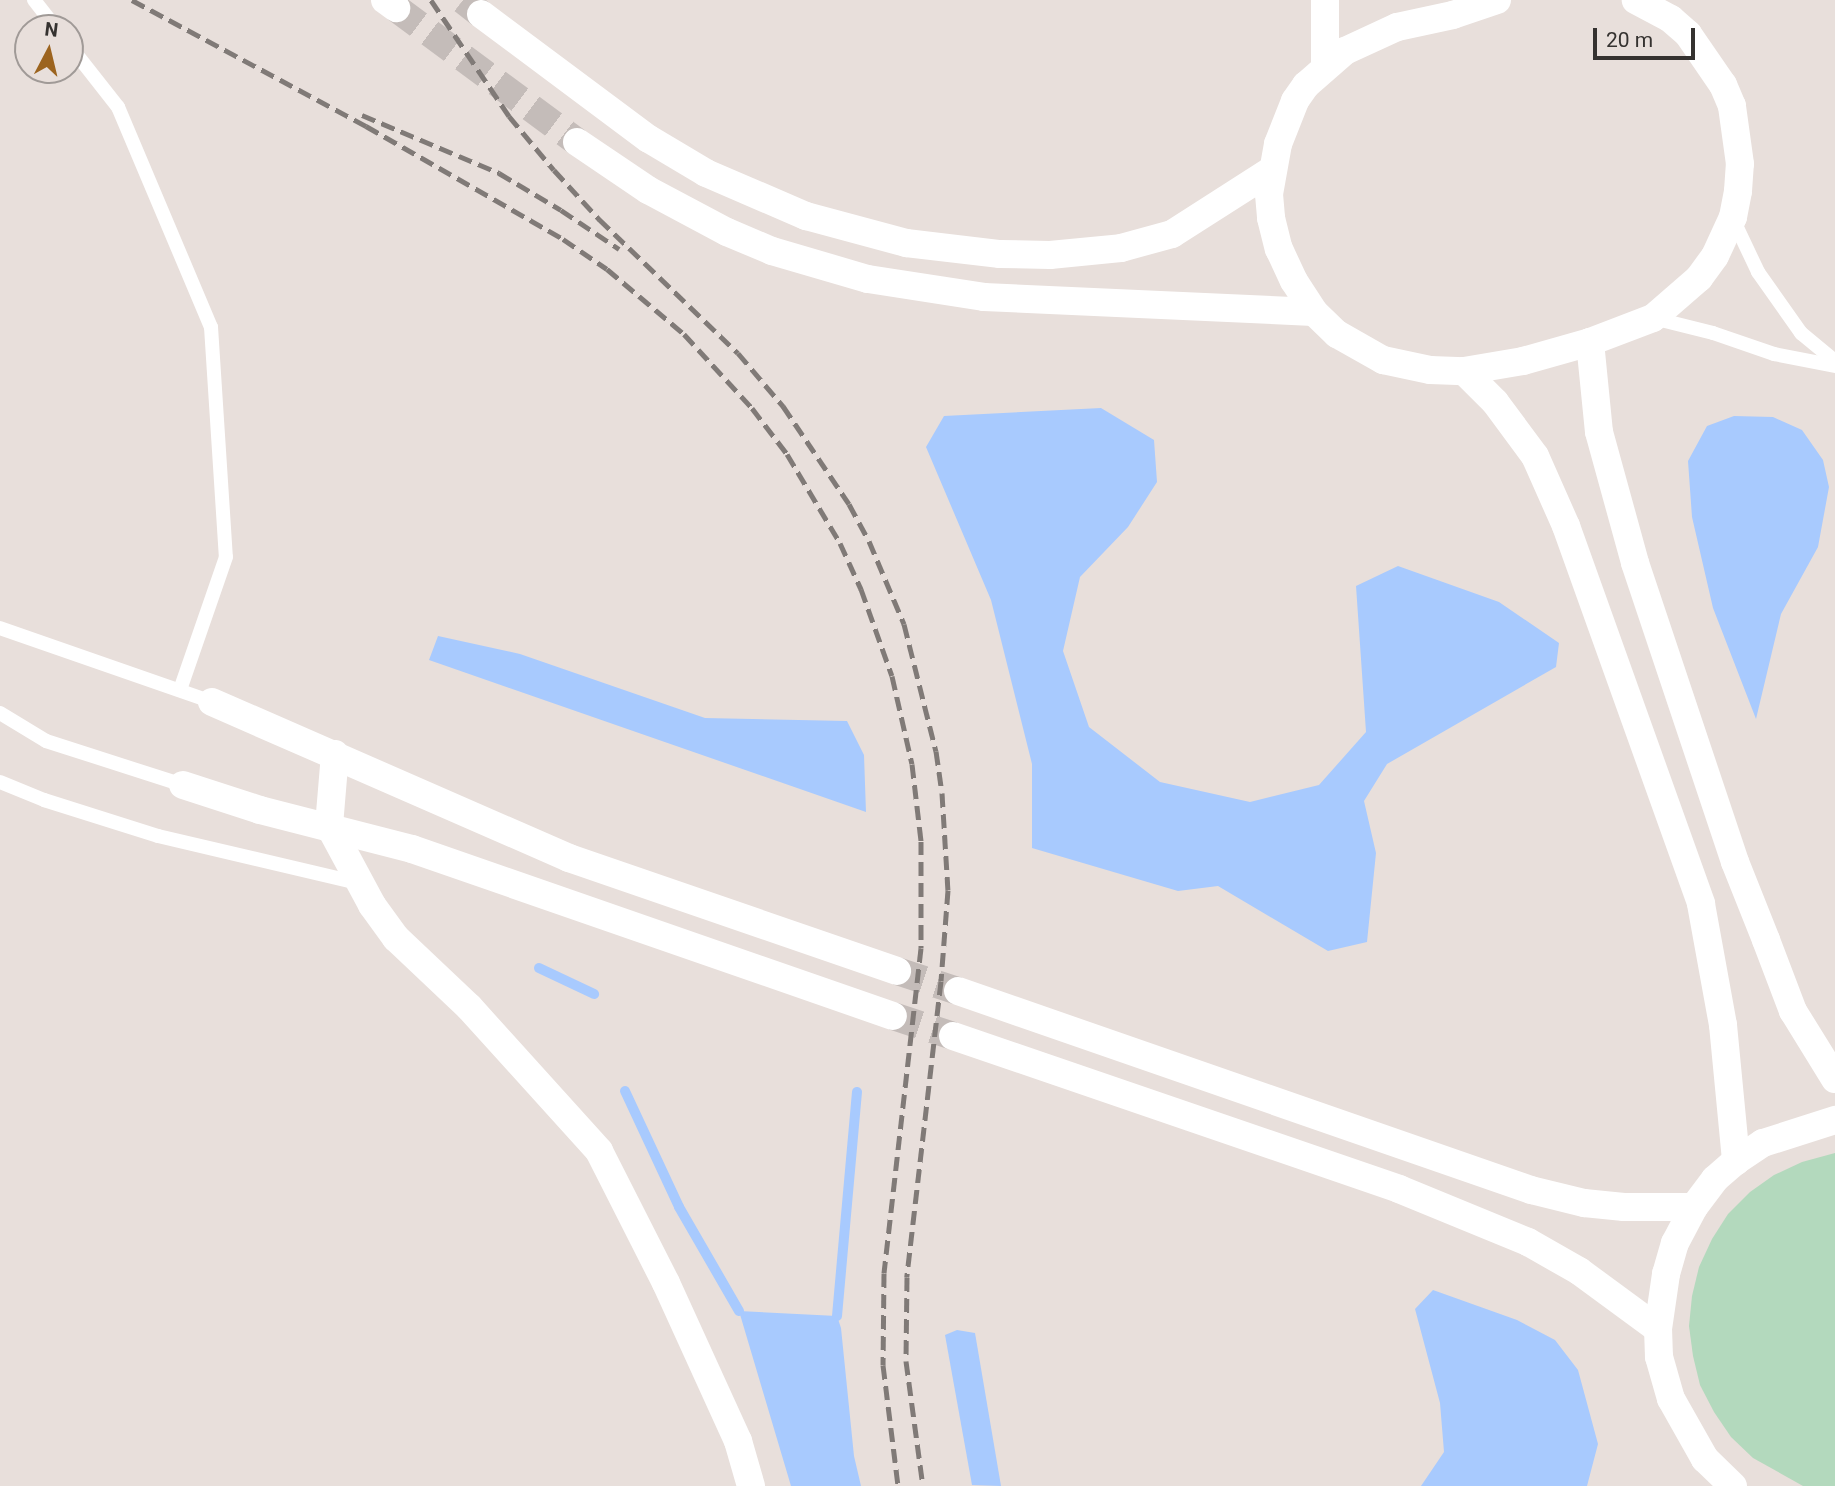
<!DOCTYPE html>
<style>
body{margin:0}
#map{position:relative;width:1835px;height:1486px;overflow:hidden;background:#e8dfdb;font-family:Roboto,sans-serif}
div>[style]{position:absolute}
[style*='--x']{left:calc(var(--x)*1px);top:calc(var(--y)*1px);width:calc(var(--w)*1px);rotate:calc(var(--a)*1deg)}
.green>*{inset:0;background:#b3d9bd}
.water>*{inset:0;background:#a8cafe}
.stream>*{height:10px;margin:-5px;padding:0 5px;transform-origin:5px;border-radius:5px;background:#a8cafe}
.minor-tunnel>*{height:28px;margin-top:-14px;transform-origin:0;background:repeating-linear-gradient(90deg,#c4bcb9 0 28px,transparent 0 42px)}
.service>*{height:14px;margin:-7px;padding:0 7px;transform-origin:7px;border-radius:7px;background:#fff}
.minor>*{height:28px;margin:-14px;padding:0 14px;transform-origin:14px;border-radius:14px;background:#fff}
.rail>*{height:5px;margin-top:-2.5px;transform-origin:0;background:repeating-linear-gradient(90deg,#807a77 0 14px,transparent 0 21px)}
span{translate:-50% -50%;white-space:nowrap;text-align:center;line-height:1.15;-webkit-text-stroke:6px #e8dfdb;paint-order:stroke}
.north{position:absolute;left:14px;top:14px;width:70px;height:70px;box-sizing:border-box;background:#e8dfdb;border:2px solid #a09a97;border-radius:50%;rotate:7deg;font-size:19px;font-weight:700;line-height:28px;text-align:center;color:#353230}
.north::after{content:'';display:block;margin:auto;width:24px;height:32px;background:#9c641f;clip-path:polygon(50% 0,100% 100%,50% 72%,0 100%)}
.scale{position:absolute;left:1593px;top:28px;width:102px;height:32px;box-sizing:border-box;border:4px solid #353230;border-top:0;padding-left:9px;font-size:21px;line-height:24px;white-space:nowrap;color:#353230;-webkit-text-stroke:5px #e8dfdb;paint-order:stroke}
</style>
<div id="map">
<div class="green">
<div style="clip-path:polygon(1835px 1153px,1835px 1486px,1803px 1486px,1753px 1458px,1731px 1437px,1714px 1412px,1700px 1385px,1693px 1356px,1689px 1326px,1692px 1296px,1699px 1267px,1712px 1239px,1728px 1214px,1750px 1192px,1774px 1175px,1802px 1162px)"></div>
</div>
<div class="water">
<div style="clip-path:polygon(1101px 408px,1154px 440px,1157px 482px,1128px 527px,1080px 577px,1063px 651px,1089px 727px,1160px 782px,1250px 802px,1319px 785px,1366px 732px,1356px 586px,1398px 566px,1499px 602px,1559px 643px,1556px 667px,1387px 764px,1364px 801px,1376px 853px,1367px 942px,1328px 951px,1218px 886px,1178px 891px,1032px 848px,1032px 764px,991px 600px,926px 447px,944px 416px)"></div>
<div style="clip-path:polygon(1734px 416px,1773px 417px,1802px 430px,1823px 460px,1829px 487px,1818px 547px,1781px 614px,1756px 719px,1713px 608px,1692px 517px,1688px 461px,1707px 426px)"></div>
<div style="clip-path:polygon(438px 636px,520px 654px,705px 718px,847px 721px,864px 755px,866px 812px,429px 660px)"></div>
<div style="clip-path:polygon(1433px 1290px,1517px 1320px,1555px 1340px,1578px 1370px,1598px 1444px,1587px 1486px,1421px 1486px,1444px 1452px,1440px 1403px,1415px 1309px)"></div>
<div style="clip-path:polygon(739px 1311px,837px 1316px,841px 1328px,854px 1456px,861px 1486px,791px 1486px)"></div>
<div style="clip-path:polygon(957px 1330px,975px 1333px,1001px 1486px,972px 1485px,945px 1335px)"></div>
</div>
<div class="stream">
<div style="--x:539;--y:968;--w:61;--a:25.3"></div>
<div style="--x:625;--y:1091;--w:128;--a:65"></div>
<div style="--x:679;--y:1207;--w:120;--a:60"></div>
<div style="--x:837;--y:1316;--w:225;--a:-84.9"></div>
</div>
<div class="minor-tunnel">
<div style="--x:463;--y:0;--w:23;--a:38"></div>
<div style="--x:396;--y:8;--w:225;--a:36.5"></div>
<div style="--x:897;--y:971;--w:64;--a:18.2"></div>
<div style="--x:893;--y:1016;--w:63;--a:18.4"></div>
</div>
<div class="service">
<div style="--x:34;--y:0;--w:36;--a:52"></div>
<div style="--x:70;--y:46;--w:78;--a:51.8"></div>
<div style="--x:118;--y:107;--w:239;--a:67.1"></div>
<div style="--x:211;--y:327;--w:230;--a:86.3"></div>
<div style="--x:226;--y:557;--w:141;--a:109.1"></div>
<div style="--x:1733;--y:219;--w:59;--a:64.7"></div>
<div style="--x:1758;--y:272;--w:75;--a:54.8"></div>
<div style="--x:1801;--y:333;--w:44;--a:39.5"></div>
<div style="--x:1653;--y:318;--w:62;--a:14"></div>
<div style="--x:1713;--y:333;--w:65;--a:19"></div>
<div style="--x:1774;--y:354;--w:62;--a:11.1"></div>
<div style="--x:0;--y:628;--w:225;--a:19.2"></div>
<div style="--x:0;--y:713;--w:54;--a:31.3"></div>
<div style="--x:46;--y:741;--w:144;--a:17.8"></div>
<div style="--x:0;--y:782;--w:48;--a:22.2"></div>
<div style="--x:44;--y:800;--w:120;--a:17.5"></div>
<div style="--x:158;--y:836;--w:205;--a:13.2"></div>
</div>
<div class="minor">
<div style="--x:385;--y:0;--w:14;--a:36"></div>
<div style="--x:1497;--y:0;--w:46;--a:161.2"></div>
<div style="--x:1453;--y:15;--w:57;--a:167.9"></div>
<div style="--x:1397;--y:27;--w:57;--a:155.2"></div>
<div style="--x:1345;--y:51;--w:52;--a:138.9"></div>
<div style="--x:1306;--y:85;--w:19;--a:125"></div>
<div style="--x:1295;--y:101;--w:46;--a:111.6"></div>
<div style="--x:1278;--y:144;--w:51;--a:100.2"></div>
<div style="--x:1269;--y:194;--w:24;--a:85"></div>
<div style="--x:1271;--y:218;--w:32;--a:76"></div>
<div style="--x:1279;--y:249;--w:35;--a:65"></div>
<div style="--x:1294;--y:281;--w:37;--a:57"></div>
<div style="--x:1314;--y:312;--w:32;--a:44"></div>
<div style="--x:1337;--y:334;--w:53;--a:29.5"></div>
<div style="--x:1383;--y:360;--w:48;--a:12"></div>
<div style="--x:1430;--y:370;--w:34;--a:2"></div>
<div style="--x:1464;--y:371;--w:60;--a:-9.6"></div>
<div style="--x:1523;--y:361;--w:70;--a:-15.8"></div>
<div style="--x:1590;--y:342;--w:67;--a:-20.9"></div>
<div style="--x:1653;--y:318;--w:61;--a:-41"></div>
<div style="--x:1699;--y:278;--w:27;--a:-54"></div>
<div style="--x:1715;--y:256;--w:43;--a:-65.2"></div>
<div style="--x:1733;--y:217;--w:26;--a:-79"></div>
<div style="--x:1738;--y:191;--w:27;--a:-86"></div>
<div style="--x:1740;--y:164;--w:59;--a:-97.9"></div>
<div style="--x:1732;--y:106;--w:23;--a:-113"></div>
<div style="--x:1723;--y:85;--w:62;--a:-124.5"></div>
<div style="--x:1688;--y:34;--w:23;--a:-139"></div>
<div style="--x:1671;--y:19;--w:40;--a:-152"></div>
<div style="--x:481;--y:14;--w:209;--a:36.7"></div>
<div style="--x:649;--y:139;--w:66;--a:30.8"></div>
<div style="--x:706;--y:173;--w:109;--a:23.3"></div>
<div style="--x:806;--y:216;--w:104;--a:15.1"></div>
<div style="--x:906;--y:243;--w:95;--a:6.7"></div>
<div style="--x:1000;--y:254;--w:50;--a:1.1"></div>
<div style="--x:1050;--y:255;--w:71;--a:-5.6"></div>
<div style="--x:1121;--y:248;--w:53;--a:-15.4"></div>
<div style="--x:1172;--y:234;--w:119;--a:-32.6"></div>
<div style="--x:1325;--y:66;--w:66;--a:-90"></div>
<div style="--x:577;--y:142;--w:86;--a:34.1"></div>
<div style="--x:648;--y:190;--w:89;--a:28"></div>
<div style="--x:727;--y:232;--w:49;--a:22.9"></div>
<div style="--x:772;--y:251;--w:100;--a:16.3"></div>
<div style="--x:868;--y:279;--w:117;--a:8.8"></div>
<div style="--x:984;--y:297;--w:330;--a:2.6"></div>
<div style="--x:1590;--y:342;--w:90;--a:84.3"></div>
<div style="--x:1599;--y:432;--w:136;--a:74.6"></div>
<div style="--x:1635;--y:563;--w:315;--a:71.5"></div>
<div style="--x:1735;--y:862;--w:84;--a:68.3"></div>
<div style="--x:1766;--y:940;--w:76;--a:69.2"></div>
<div style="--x:1793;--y:1011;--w:80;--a:58.3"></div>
<div style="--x:1464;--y:371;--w:44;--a:45"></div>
<div style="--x:1495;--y:402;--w:67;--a:53.5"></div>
<div style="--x:1535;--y:456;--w:77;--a:66.1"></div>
<div style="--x:1566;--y:526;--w:401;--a:70.3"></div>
<div style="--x:1701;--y:904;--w:123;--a:79.7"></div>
<div style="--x:1723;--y:1025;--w:137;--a:84.5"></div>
<div style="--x:212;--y:702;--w:390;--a:23.6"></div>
<div style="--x:569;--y:858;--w:347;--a:19"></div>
<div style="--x:335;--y:754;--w:71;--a:94.8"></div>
<div style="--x:329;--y:825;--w:91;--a:61.7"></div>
<div style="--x:372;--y:905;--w:41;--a:54"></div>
<div style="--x:396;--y:938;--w:100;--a:43.4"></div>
<div style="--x:469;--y:1007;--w:194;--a:47.9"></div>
<div style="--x:599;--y:1151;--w:148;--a:63.1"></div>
<div style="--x:666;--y:1283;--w:174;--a:65.5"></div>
<div style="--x:738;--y:1441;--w:47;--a:73.9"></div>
<div style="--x:183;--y:785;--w:81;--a:18"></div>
<div style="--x:260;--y:810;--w:157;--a:14.4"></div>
<div style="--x:412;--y:849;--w:509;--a:19.15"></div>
<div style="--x:958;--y:991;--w:607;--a:19.15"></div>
<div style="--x:1531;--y:1190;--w:55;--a:13.8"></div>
<div style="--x:1584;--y:1203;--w:40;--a:5.7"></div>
<div style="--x:1624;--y:1207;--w:70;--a:0"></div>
<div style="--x:953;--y:1036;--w:472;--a:18.9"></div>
<div style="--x:1399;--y:1189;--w:139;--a:22.3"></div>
<div style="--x:1528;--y:1242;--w:59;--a:29.6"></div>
<div style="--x:1579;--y:1271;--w:98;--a:36.3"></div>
<div style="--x:1733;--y:1486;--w:39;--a:-136"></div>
<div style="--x:1705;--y:1459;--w:69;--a:-119.5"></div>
<div style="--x:1671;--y:1399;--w:44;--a:-105.9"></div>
<div style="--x:1659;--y:1357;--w:28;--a:-92"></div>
<div style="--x:1658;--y:1329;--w:56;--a:-81.7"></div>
<div style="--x:1666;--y:1274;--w:32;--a:-74"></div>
<div style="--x:1675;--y:1243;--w:41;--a:-62.2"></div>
<div style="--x:1694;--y:1207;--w:35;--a:-53"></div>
<div style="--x:1715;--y:1179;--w:28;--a:-41"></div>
<div style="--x:1736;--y:1161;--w:32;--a:-34"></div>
<div style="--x:1763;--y:1143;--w:76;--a:-17.7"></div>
</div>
<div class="rail">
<div style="--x:132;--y:0;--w:266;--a:28.3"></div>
<div style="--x:366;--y:126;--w:227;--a:29.8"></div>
<div style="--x:563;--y:239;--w:53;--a:34.3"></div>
<div style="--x:607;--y:269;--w:101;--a:40.2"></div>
<div style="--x:684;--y:334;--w:100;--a:47.4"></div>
<div style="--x:752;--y:408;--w:58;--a:52.7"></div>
<div style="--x:787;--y:454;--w:104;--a:59.2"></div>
<div style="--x:840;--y:543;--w:51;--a:65.5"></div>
<div style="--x:861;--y:589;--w:92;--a:70.4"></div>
<div style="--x:892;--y:676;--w:90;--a:77.2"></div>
<div style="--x:912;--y:764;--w:78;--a:83.3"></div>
<div style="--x:921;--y:841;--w:107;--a:90"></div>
<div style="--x:921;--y:948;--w:327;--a:96.5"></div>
<div style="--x:884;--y:1273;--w:92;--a:90.6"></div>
<div style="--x:883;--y:1365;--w:122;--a:82.9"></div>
<div style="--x:431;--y:0;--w:140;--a:56.1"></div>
<div style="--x:509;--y:116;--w:70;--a:50.2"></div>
<div style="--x:554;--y:170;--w:67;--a:47.4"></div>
<div style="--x:599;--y:219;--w:193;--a:44"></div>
<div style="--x:738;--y:353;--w:70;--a:49.7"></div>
<div style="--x:783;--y:406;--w:118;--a:56"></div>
<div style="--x:849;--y:504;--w:42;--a:61.6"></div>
<div style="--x:869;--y:541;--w:90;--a:67.1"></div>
<div style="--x:904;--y:624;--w:131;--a:75.9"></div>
<div style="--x:936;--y:751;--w:42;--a:81.9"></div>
<div style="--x:942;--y:793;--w:97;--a:86.5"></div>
<div style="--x:948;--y:890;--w:91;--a:94.4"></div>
<div style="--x:941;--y:981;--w:298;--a:96.6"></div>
<div style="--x:907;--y:1277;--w:84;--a:90.7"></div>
<div style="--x:906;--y:1361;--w:126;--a:82.3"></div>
<div style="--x:362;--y:115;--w:149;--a:22.9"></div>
<div style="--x:499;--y:173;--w:72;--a:30.8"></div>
<div style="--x:561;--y:210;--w:70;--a:33.9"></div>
</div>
<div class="north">N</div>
<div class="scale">20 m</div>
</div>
